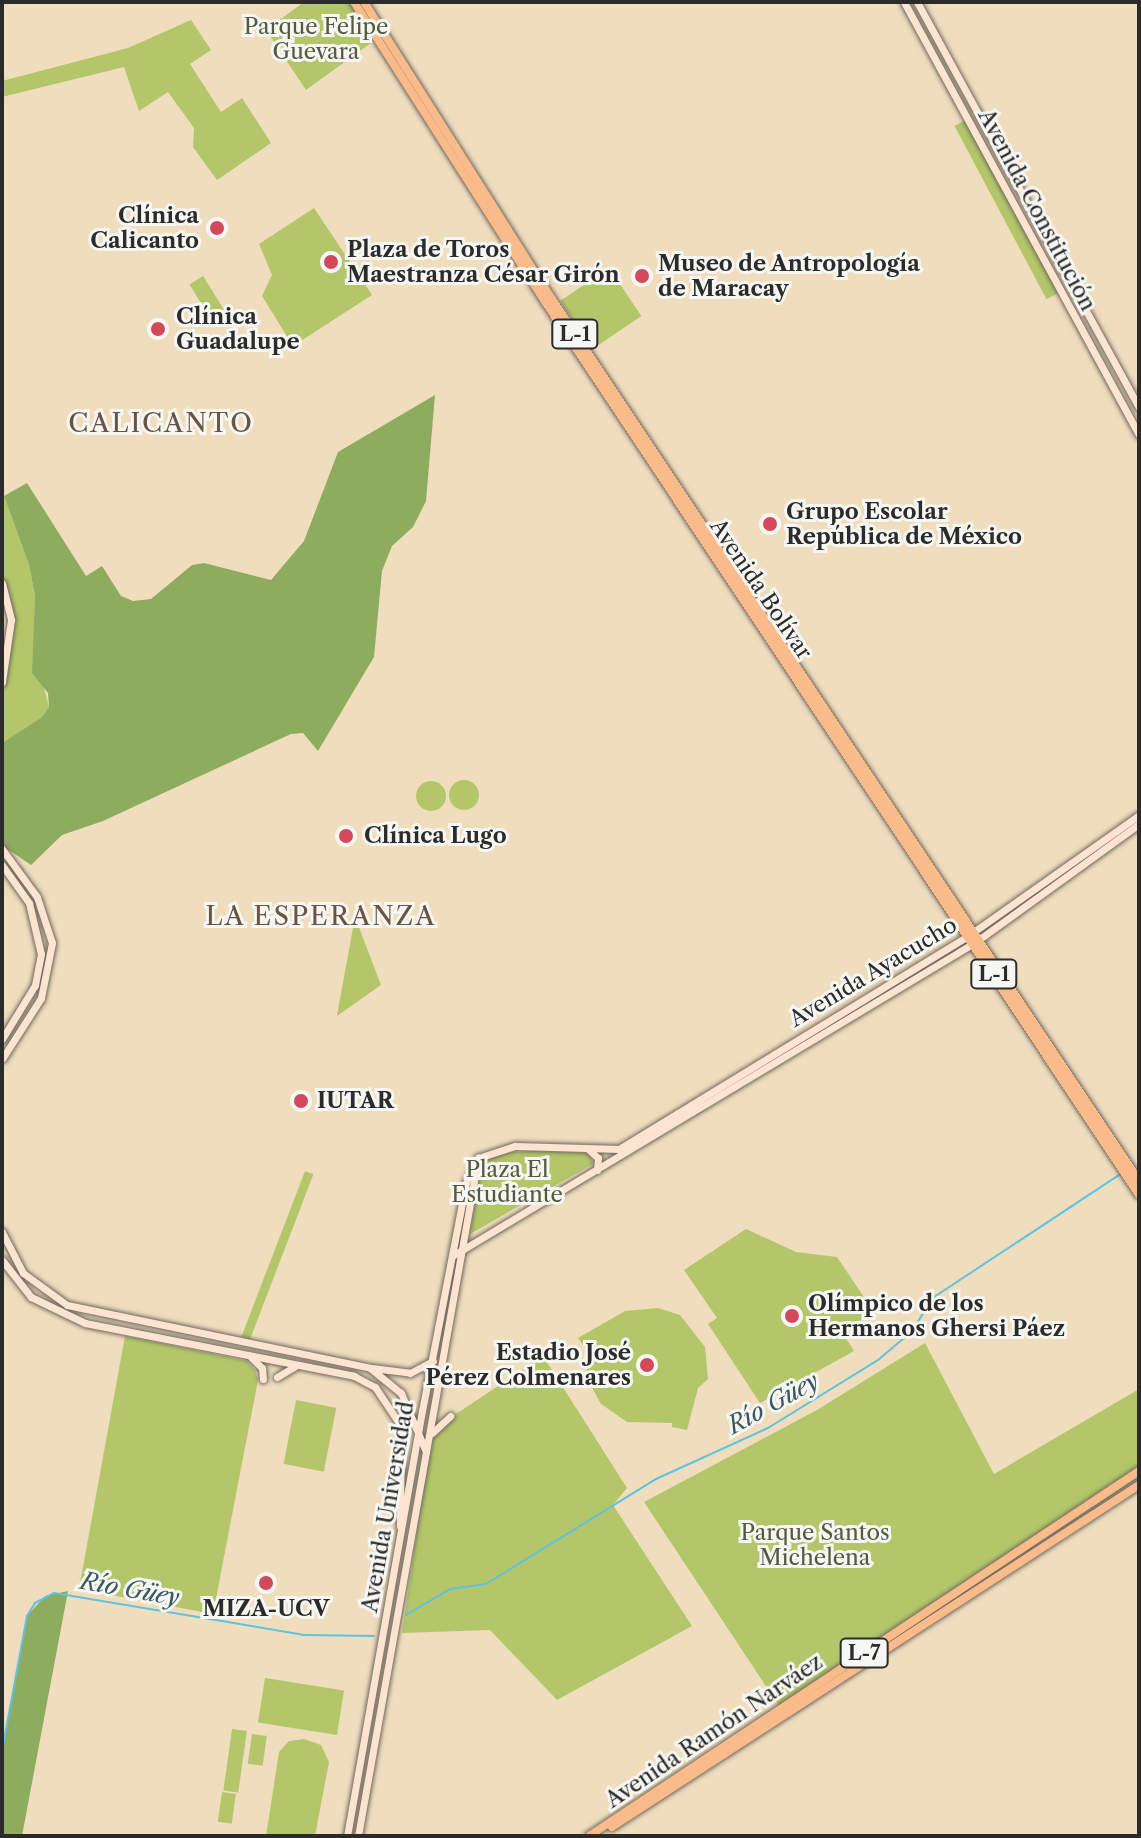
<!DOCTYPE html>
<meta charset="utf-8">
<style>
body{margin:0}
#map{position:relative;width:1141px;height:1838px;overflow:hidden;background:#f0ddbe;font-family:"Libre Caslon Text",serif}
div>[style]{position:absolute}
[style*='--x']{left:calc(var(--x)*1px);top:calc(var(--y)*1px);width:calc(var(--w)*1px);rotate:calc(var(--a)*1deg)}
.green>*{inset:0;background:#b3c76a;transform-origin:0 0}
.round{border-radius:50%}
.forest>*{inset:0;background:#8eac5e}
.stream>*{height:2px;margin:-1px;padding:0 1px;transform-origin:1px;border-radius:1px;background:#60c2df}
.roads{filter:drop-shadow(0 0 2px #70695e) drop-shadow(0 0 2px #70695e)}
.secondary>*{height:7px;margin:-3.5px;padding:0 3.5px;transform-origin:3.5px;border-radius:3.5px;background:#fde4d1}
.primary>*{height:8px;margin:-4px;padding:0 4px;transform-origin:4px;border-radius:4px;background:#fabb8b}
.dots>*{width:22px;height:22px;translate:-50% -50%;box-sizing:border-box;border:4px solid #f6f6f2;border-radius:50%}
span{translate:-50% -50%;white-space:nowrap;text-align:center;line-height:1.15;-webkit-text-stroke:6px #f6f6f2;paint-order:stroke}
.shield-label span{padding:2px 6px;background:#f6f6f2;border:2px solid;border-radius:6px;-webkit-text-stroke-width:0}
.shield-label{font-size:20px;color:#2b2b2b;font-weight:700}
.park-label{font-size:22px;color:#545a3e}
.street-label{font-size:22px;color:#2b2b2b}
.poi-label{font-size:22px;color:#2b2b2b;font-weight:700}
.right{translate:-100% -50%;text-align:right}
.left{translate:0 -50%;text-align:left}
.water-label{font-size:24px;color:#3b5861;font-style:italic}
.quarter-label{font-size:26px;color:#6b5344;letter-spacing:2px}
.frame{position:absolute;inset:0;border:4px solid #2b2b2b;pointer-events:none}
</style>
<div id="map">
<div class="green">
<div style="clip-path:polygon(304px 2px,351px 2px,375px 40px,306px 90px,266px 30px)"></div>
<div style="clip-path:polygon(191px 20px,211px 50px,190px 64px,221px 112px,242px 98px,271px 143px,217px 180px,193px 147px,194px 128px,168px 92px,139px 111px,124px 67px,2px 97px,2px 81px,128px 48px)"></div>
<div style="left:966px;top:120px;width:196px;height:13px;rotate:62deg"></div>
<div style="clip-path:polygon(314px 208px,372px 295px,293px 346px,262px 296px,272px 275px,259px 244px)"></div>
<div style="left:609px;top:268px;width:58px;height:59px;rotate:56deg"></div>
<div style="left:203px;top:276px;width:40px;height:16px;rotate:58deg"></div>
<div style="clip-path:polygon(4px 496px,29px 565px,35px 596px,34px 649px,49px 707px,42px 717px,2px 743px,2px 681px,11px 620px,2px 583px)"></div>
<div class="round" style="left:449px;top:780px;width:30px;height:30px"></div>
<div class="round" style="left:416px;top:781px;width:30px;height:30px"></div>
<div style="clip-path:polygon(355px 917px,381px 985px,337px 1016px,337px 1015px)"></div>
<div style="clip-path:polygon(550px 1150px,589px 1153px,593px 1164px,470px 1234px,482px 1161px,500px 1153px)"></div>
<div style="left:305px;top:1171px;width:9px;height:177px;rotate:21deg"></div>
<div style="clip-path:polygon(746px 1229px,796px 1252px,837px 1257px,874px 1312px,842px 1332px,854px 1351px,760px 1403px,708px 1324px,717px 1318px,684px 1270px)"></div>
<div style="clip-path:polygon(658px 1308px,680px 1315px,705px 1347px,708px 1379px,698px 1388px,687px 1430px,672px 1427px,672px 1423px,627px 1422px,601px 1404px,587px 1379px,587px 1351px,578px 1338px,625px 1311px)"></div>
<div style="clip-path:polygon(125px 1336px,247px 1361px,255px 1370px,258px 1380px,213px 1614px,79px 1589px)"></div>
<div style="clip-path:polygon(925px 1343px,994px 1474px,1139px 1389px,1139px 1468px,781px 1709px,644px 1502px,817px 1410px)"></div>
<div style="clip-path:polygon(543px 1356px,627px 1488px,613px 1505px,692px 1626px,557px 1700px,490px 1630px,402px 1633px,432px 1430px)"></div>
<div style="left:296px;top:1400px;width:41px;height:65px;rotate:11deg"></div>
<div style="left:265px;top:1678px;width:80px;height:45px;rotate:9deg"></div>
<div style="left:232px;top:1729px;width:15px;height:62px;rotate:8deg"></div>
<div style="left:252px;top:1734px;width:15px;height:30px;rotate:8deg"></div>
<div style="clip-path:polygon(304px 1739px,321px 1745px,329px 1762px,315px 1836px,266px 1836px,279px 1752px,289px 1741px)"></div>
<div style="left:222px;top:1792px;width:14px;height:30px;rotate:8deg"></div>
</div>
<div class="forest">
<div style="clip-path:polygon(435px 395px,426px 501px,413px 527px,392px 546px,382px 571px,374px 657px,318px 751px,303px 733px,291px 734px,103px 821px,62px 835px,31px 865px,6px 848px,2px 841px,2px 743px,42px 717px,49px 707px,48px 693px,32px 673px,35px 596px,29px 565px,4px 496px,27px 483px,86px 576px,102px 566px,121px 596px,133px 601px,151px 599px,192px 565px,204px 563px,271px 580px,304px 541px,338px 452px)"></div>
<div style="clip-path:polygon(68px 1591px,22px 1836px,2px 1836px,2px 1751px,27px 1616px,45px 1596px)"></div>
</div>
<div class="stream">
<div style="--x:406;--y:1615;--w:51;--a:-30.6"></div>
<div style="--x:450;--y:1589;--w:36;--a:-8"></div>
<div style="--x:486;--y:1584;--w:200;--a:-31.7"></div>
<div style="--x:656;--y:1479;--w:123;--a:-24.5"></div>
<div style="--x:768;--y:1428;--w:129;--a:-31.7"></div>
<div style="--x:878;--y:1360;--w:43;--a:-40.3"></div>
<div style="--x:911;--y:1332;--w:42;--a:-56.7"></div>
<div style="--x:934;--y:1297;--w:225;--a:-33.4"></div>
<div style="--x:2;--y:1751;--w:137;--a:-79.5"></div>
<div style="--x:27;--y:1616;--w:15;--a:-58"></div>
<div style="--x:35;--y:1603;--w:21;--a:-28"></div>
<div style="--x:54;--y:1593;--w:254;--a:9.5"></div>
<div style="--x:304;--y:1635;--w:70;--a:0.8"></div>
</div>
<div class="roads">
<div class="secondary">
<div style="--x:904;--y:2;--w:493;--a:61.5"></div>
<div style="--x:917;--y:2;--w:462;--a:61.3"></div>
<div style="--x:2;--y:583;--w:38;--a:76"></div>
<div style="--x:11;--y:620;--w:63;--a:98.3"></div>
<div style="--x:2;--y:849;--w:59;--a:53.9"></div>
<div style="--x:37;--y:897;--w:48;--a:71.9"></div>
<div style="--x:52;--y:943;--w:56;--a:101.3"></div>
<div style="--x:41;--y:998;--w:72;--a:122.6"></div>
<div style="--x:2;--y:865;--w:47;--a:54.6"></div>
<div style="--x:29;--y:903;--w:52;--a:76.8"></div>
<div style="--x:41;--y:954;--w:32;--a:101"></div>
<div style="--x:35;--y:985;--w:63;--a:121.4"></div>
<div style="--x:588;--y:1149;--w:13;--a:42"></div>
<div style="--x:598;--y:1158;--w:12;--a:95"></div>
<div style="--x:619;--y:1149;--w:410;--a:-31.4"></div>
<div style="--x:969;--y:935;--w:208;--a:-35.2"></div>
<div style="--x:478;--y:1158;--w:39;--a:-18"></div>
<div style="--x:515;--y:1146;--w:106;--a:1.6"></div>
<div style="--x:2;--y:1232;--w:46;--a:62.9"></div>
<div style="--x:23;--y:1273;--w:54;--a:36"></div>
<div style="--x:67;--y:1305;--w:309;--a:11.7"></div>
<div style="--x:370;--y:1368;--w:40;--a:39"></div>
<div style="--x:401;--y:1393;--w:64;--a:67"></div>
<div style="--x:452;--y:1256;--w:609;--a:-30.95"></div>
<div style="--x:974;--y:943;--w:203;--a:-35.8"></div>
<div style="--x:2;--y:1260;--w:47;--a:51.9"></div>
<div style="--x:31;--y:1297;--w:60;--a:25.7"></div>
<div style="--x:85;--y:1323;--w:274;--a:11.1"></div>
<div style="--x:354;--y:1376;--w:24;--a:28"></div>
<div style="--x:375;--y:1387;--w:47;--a:56.3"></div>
<div style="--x:401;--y:1426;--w:100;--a:90.6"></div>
<div style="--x:250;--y:1356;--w:17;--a:45"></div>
<div style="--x:262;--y:1368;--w:11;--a:85"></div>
<div style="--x:372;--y:1368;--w:38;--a:7"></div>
<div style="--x:410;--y:1373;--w:26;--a:-28"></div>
<div style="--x:277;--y:1377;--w:21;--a:-31"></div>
<div style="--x:432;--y:1433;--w:25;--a:-43"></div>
<div style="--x:347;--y:1836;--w:432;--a:-80"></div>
<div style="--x:422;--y:1411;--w:232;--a:-79.1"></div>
<div style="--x:466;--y:1183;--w:28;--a:-64"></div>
<div style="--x:358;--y:1836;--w:689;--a:-79.96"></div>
</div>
<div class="primary">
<div style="--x:354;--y:2;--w:357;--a:57.5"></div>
<div style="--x:546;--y:303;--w:1071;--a:56.38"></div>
<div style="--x:364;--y:2;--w:352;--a:57.7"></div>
<div style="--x:552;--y:299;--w:1059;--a:56.35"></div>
<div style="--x:612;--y:1827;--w:628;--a:-32.98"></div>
<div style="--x:589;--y:1836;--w:660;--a:-33.57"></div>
</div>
</div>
<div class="dots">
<div style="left:217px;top:228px;background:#d1495b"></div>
<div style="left:331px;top:262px;background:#d1495b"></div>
<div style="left:642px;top:276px;background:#d1495b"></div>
<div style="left:158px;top:329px;background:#d1495b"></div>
<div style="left:770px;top:524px;background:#d1495b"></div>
<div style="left:346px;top:836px;background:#d1495b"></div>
<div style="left:301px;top:1101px;background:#d1495b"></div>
<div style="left:792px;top:1316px;background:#d1495b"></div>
<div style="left:647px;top:1365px;background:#d1495b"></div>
<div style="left:266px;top:1583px;background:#d1495b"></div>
</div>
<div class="shield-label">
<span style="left:575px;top:334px">L-1</span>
<span style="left:994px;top:974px">L-1</span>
<span style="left:864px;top:1653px">L-7</span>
</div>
<div class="park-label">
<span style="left:316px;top:39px">Parque Felipe<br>Guevara</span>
<span style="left:507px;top:1182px">Plaza El<br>Estudiante</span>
<span style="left:815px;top:1545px">Parque Santos<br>Michelena</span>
</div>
<div class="street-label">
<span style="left:1037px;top:210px;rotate:62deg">Avenida Constitución</span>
<span style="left:761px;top:589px;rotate:56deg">Avenida Bolívar</span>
<span style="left:873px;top:972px;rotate:-31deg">Avenida Ayacucho</span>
<span style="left:388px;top:1507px;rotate:-80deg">Avenida Universidad</span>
<span style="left:714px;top:1731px;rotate:-34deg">Avenida Ramón Narváez</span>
</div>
<div class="poi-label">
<span class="right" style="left:199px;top:228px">Clínica<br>Calicanto</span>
<span class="left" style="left:347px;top:262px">Plaza de Toros<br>Maestranza César Girón</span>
<span class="left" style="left:658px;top:276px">Museo de Antropología<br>de Maracay</span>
<span class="left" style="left:176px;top:329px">Clínica<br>Guadalupe</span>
<span class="left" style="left:786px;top:524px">Grupo Escolar<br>República de México</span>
<span class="left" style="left:364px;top:836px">Clínica Lugo</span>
<span class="left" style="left:317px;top:1101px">IUTAR</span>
<span class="left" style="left:808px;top:1316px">Olímpico de los<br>Hermanos Ghersi Páez</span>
<span class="right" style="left:631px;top:1365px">Estadio José<br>Pérez Colmenares</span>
<span style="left:266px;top:1609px">MIZA-UCV</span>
</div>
<div class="water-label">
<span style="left:773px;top:1403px;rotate:-29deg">Río Güey</span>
<span style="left:130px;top:1589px;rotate:10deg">Río Güey</span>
</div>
<div class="quarter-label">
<span style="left:161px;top:424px">CALICANTO</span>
<span style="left:321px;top:917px">LA ESPERANZA</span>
</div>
<div class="frame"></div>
</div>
